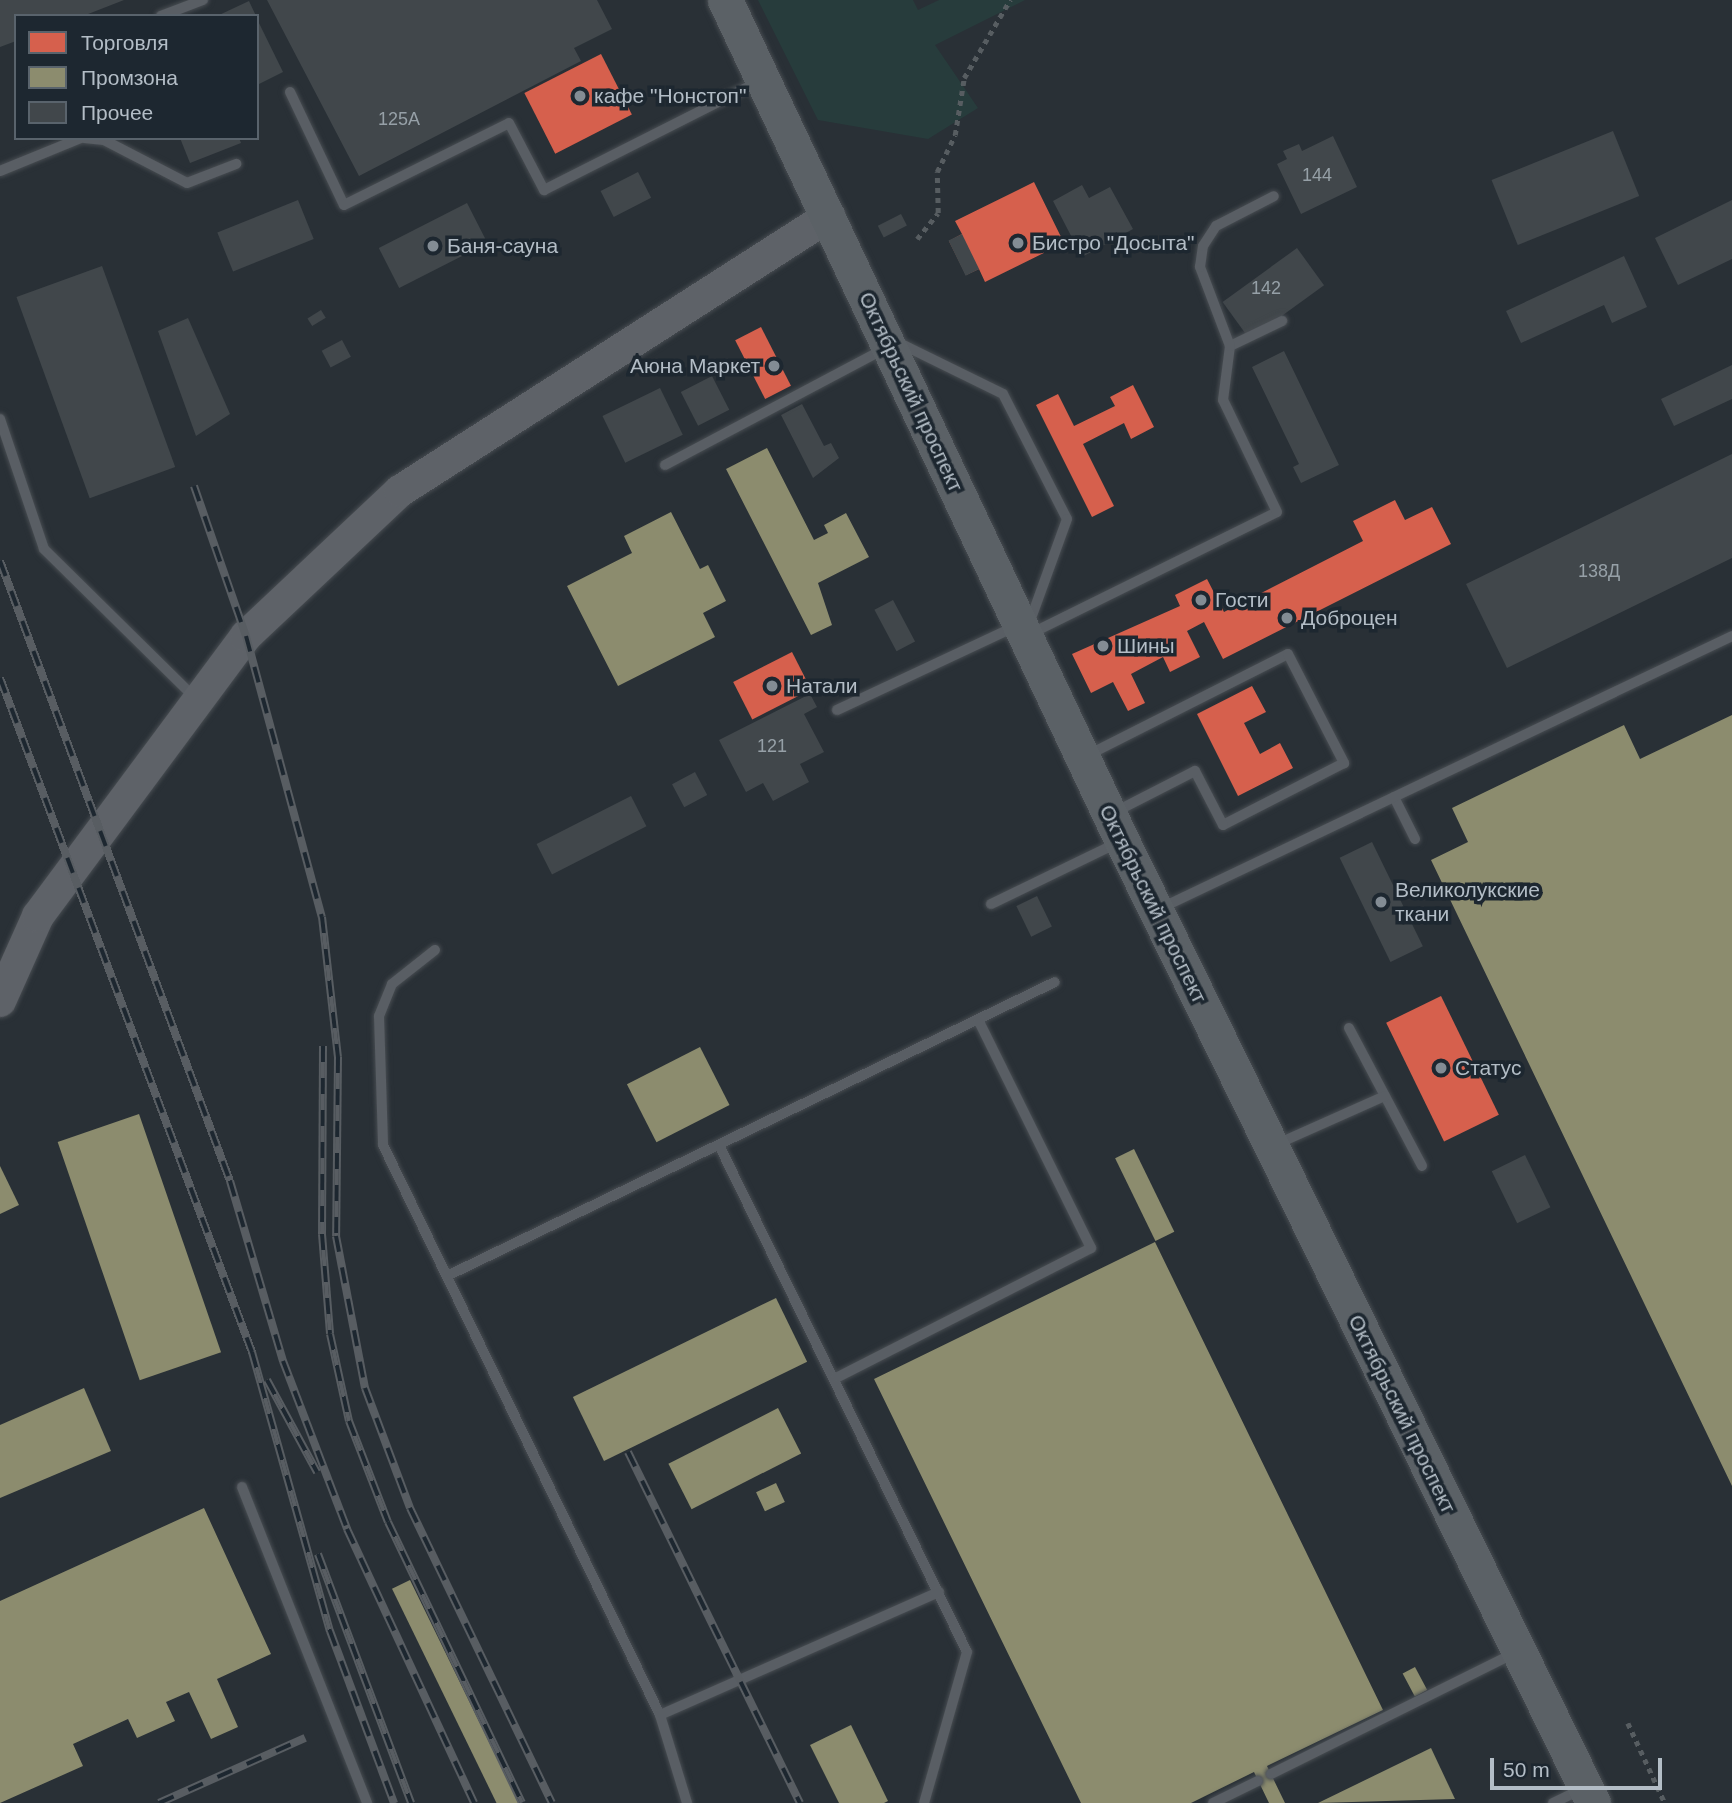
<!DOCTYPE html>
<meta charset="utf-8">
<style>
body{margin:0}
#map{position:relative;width:1732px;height:1803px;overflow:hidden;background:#293036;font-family:Arial,sans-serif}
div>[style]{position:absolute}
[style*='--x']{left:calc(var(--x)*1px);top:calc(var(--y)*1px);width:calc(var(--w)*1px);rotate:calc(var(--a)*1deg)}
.green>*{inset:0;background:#273c3c}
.shops>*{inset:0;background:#d6604d;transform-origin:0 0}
.industry>*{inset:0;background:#8c8c6e;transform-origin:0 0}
.building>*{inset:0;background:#41474b;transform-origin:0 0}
.path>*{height:4.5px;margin-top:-2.25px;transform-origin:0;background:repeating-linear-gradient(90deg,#575d61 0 5px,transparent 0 10px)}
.roads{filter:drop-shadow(0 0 2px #474c51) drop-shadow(0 0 2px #474c51)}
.lane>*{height:10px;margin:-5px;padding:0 5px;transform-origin:5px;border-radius:5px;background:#595e64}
.secondary>*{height:32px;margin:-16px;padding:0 16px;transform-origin:16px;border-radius:16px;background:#5e6268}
.primary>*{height:35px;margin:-17.5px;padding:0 17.5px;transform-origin:17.5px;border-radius:17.5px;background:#5b6166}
.rail>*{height:8px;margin-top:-4px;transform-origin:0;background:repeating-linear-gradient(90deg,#1d2730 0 16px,#585d62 0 32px);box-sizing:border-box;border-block:2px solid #585d62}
.dots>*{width:19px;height:19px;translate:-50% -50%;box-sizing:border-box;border:4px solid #1d2730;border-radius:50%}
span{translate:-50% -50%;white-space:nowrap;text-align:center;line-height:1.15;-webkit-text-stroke:7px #1d2730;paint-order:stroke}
.number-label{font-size:18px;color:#96a0a7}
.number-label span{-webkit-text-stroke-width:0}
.poi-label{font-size:21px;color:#b3bdc6}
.left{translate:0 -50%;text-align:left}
.right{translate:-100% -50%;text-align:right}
.street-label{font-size:21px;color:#b3bdc6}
.legend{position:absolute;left:14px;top:14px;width:245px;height:126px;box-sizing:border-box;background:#1d2730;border:2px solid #59636c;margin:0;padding:9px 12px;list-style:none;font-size:21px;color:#b3bdc6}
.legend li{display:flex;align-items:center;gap:14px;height:35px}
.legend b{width:35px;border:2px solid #59636c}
.scale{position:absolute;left:1490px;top:1758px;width:172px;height:32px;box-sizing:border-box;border:4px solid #b3bdc6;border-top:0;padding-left:9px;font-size:21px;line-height:24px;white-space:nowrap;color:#b3bdc6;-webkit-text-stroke:5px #1d2730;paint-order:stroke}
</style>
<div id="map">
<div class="green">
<div style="clip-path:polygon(758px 0,913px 0,918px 10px,939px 0,1025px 0,935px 45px,978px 108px,928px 139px,818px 120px)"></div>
</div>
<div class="shops">
<div style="left:601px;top:54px;width:68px;height:86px;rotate:63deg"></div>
<div style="clip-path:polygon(1034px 182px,1064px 243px,985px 282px,979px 269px,966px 275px,949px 241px,962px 234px,955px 221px)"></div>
<div style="left:761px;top:327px;width:66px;height:29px;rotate:63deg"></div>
<div style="clip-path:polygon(1133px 385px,1154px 427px,1131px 439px,1124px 423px,1083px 444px,1114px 506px,1092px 517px,1036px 405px,1058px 394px,1074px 426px,1115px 406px,1110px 397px)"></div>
<div style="clip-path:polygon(1395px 500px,1405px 520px,1432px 507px,1451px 544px,1223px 659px,1204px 622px,1187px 631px,1200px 657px,1170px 672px,1163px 657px,1131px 674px,1145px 703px,1128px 711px,1113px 682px,1091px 693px,1072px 654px,1180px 606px,1175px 595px,1207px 579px,1224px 612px,1363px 541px,1353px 521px)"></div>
<div style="left:792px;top:652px;width:42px;height:66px;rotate:63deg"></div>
<div style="clip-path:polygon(1252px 686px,1266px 712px,1244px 723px,1260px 754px,1280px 743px,1293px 768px,1238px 796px,1197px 714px)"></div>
<div style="left:1441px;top:996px;width:132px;height:61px;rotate:64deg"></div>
</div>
<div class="industry">
<div style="clip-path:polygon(767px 448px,814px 540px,828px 533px,824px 525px,846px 513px,869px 557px,818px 583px,832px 625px,811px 635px,726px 469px)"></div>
<div style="clip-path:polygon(671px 512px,700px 569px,708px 565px,726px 601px,703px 613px,715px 637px,618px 686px,567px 586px,632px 553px,624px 536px)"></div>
<div style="clip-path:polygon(1732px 715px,1732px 1486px,1431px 860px,1468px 842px,1452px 808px,1624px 725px,1640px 759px)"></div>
<div style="left:700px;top:1047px;width:65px;height:82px;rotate:63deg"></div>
<div style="left:139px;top:1114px;width:252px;height:86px;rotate:71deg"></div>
<div style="left:1134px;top:1149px;width:92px;height:21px;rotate:64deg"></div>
<div style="clip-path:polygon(0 1166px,19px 1205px,0 1214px)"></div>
<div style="clip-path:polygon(1155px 1242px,1383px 1710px,1267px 1766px,1285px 1803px,1269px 1803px,1254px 1772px,1191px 1803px,1081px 1803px,874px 1379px)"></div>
<div style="left:776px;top:1298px;width:71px;height:226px;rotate:64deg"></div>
<div style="clip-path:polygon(84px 1388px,111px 1451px,0 1498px,0 1425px)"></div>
<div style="left:778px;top:1408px;width:51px;height:123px;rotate:63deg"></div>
<div style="left:776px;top:1483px;width:21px;height:22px;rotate:65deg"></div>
<div style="clip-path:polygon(204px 1508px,271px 1654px,217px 1679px,238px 1727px,211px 1739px,189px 1692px,166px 1702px,175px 1721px,137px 1738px,128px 1719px,73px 1744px,83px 1766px,0 1803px,0 1601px)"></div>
<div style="left:410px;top:1580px;width:248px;height:20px;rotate:64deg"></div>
<div style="left:1415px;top:1667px;width:26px;height:14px;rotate:62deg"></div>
<div style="clip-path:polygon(851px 1725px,888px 1801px,884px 1803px,839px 1803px,810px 1745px)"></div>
<div style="clip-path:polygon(1431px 1748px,1455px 1799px,1318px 1803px)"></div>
</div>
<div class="building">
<div style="clip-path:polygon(0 0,124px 0,83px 16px,16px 16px,16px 41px,0 47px)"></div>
<div style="clip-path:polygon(267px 0,597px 0,612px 29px,574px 48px,581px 61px,359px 176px)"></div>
<div style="clip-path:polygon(249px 1px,256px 16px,217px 16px)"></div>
<div style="clip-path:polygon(257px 19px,283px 72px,257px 85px)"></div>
<div style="left:1613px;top:131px;width:70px;height:131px;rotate:68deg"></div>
<div style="clip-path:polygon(1333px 136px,1357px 187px,1301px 214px,1277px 164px,1287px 159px,1283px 151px,1299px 144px,1302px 151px)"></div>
<div style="clip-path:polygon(180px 138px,239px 138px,241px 143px,190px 163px)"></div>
<div style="left:638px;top:172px;width:29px;height:42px;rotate:63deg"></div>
<div style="clip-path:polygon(1082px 185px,1089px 198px,1110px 187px,1133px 229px,1082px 257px,1053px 201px)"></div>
<div style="left:298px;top:200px;width:42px;height:87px;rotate:68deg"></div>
<div style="clip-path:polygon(1732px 200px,1732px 259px,1678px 285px,1655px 238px)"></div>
<div style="left:467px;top:203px;width:45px;height:99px;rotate:63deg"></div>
<div style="left:901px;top:214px;width:13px;height:26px;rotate:63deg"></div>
<div style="left:962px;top:234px;width:39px;height:15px;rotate:64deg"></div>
<div style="left:1297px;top:248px;width:46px;height:92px;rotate:54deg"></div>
<div style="clip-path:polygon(1624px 256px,1647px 307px,1612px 323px,1604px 305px,1521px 343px,1506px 311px)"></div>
<div style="left:102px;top:266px;width:214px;height:91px;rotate:70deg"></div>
<div style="left:321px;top:310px;width:9px;height:16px;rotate:58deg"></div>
<div style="clip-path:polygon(188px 318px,230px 414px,196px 436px,158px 331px)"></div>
<div style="left:342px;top:340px;width:19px;height:23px;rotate:62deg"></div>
<div style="clip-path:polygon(1284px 351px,1339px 465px,1301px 483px,1293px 467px,1299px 464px,1252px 367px)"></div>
<div style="clip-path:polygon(1732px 365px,1732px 399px,1674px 426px,1661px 399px)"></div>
<div style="left:712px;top:376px;width:38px;height:35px;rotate:63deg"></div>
<div style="left:660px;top:388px;width:52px;height:64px;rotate:64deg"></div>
<div style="clip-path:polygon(802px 404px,824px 446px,831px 443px,839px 458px,813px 478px,781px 415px)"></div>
<div style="clip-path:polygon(1732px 454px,1732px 558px,1507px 668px,1466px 584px)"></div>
<div style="left:893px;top:600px;width:47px;height:21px;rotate:62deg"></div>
<div style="clip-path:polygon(810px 694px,817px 707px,804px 714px,824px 752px,800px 764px,809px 782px,773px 801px,763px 783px,746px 792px,719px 740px)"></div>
<div style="left:695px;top:772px;width:26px;height:26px;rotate:62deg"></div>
<div style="left:631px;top:796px;width:34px;height:106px;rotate:63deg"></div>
<div style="left:1372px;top:842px;width:116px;height:36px;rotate:64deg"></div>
<div style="left:1037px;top:896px;width:34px;height:23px;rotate:64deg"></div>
<div style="left:1525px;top:1155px;width:58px;height:37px;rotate:64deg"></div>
</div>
<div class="path">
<div style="--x:917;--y:239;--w:33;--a:-51"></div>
<div style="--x:938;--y:213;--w:41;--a:-91.4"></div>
<div style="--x:937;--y:172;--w:41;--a:-64.1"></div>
<div style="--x:955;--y:135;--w:58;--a:-81"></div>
<div style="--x:964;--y:78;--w:91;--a:-59.5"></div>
<div style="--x:1628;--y:1723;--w:88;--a:65.2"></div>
</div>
<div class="roads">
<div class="lane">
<div style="--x:161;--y:16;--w:45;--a:-20.9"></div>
<div style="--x:290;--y:92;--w:125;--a:64.5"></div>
<div style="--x:344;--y:205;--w:184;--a:-26.4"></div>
<div style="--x:509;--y:123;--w:76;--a:62.4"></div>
<div style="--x:544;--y:190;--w:240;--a:-26.8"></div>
<div style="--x:84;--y:138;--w:20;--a:6"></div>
<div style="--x:104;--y:140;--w:93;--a:27.4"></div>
<div style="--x:187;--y:183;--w:53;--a:-21.2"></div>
<div style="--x:0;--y:171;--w:87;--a:-22.2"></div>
<div style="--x:895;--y:341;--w:120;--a:26.1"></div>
<div style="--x:1003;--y:394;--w:140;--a:62.9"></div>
<div style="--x:1067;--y:519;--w:112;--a:109.9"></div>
<div style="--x:1230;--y:346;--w:58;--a:-25.7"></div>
<div style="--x:0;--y:419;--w:137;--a:71.3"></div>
<div style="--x:44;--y:549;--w:214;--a:44.6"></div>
<div style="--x:665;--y:465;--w:248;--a:-27.9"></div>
<div style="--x:1030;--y:634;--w:275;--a:-26.3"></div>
<div style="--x:1277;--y:512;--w:124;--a:-115.7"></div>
<div style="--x:1223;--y:400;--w:54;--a:-82.6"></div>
<div style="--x:1230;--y:346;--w:85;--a:-110.8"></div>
<div style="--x:1200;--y:267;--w:21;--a:-82"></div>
<div style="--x:1203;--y:246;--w:24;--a:-57"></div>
<div style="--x:1216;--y:226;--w:65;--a:-27.3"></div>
<div style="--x:837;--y:710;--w:198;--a:-25.1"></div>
<div style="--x:1088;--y:755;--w:224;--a:-26.8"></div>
<div style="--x:1288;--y:654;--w:123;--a:62.8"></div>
<div style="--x:1344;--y:763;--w:136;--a:152.9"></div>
<div style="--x:1223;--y:825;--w:61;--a:-117.4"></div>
<div style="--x:1195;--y:771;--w:90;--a:152.9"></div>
<div style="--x:1394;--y:797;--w:47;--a:63.4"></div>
<div style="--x:991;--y:904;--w:142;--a:-25.8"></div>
<div style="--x:1159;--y:909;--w:635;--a:-25.47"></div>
<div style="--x:435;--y:950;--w:55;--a:141.7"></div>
<div style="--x:392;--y:984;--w:35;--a:112"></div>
<div style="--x:379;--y:1016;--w:129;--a:88.2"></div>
<div style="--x:383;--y:1145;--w:634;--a:64.08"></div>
<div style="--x:660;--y:1715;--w:92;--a:72.9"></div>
<div style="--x:1349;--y:1028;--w:156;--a:62.1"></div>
<div style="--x:1277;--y:1144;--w:118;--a:-24"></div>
<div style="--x:719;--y:1145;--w:564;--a:63.93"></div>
<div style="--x:967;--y:1652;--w:157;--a:105.9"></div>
<div style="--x:447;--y:1276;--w:675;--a:-25.81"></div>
<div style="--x:838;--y:1377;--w:284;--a:-27"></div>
<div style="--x:1091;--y:1248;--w:255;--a:-116.3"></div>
<div style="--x:242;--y:1487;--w:340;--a:68.4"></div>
<div style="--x:660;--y:1715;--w:305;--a:-23.8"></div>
<div style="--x:1271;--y:1774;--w:272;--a:-26.4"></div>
<div style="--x:1213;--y:1803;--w:50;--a:-26.1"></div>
<div style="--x:1553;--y:1803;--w:30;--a:-26"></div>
</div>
<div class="secondary">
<div style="--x:0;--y:1001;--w:93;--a:-65.9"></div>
<div style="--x:38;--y:916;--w:349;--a:-53.4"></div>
<div style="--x:246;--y:636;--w:212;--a:-43.3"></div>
<div style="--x:400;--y:491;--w:510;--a:-32.66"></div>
</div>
<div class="primary">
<div style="--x:725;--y:0;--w:930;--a:64.73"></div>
<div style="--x:1122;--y:841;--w:1071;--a:63.91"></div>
</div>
</div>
<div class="rail">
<div style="--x:194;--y:486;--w:159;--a:70.9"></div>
<div style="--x:246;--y:636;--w:291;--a:74.9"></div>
<div style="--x:322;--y:917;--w:141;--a:83.5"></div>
<div style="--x:338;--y:1057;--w:179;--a:90.6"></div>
<div style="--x:336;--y:1236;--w:155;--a:79.2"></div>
<div style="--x:365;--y:1388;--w:128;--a:69.4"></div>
<div style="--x:410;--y:1508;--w:327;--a:64.3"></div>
<div style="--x:0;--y:561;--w:661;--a:69.65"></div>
<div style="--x:230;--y:1181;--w:188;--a:73.6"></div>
<div style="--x:283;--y:1361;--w:180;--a:69.1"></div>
<div style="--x:347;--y:1529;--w:302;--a:65.1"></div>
<div style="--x:0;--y:678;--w:720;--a:69.5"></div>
<div style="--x:252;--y:1352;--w:290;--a:74.4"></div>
<div style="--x:330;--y:1631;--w:184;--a:69.6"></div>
<div style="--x:323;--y:1046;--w:188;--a:90.3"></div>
<div style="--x:322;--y:1234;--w:100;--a:85.4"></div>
<div style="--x:330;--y:1334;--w:89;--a:77.7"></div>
<div style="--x:349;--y:1421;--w:108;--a:68.9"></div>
<div style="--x:388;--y:1522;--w:311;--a:64.5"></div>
<div style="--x:267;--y:1380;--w:105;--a:61.5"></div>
<div style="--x:628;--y:1452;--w:391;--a:63.9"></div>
<div style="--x:318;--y:1554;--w:266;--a:69.5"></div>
<div style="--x:159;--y:1803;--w:160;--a:-24"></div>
</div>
<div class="dots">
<div style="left:580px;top:96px;background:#838c94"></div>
<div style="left:1018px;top:243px;background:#838c94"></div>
<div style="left:433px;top:246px;background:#838c94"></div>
<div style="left:774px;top:366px;background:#838c94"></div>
<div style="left:1201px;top:600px;background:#838c94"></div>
<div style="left:1287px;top:618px;background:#838c94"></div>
<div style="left:1103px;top:646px;background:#838c94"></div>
<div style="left:772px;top:686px;background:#838c94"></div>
<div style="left:1381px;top:902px;background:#838c94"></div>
<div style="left:1441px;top:1068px;background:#838c94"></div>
</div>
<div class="number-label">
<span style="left:399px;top:119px">125А</span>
<span style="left:1317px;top:175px">144</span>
<span style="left:1266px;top:288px">142</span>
<span style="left:1599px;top:571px">138Д</span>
<span style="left:772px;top:746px">121</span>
</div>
<div class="poi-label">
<span class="left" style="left:594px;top:96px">кафе "Нонстоп"</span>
<span class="left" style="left:1032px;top:243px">Бистро "Досыта"</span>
<span class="left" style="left:447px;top:246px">Баня-сауна</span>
<span class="right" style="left:760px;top:366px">Аюна Маркет</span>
<span class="left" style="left:1215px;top:600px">Гости</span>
<span class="left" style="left:1301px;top:618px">Доброцен</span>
<span class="left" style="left:1117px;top:646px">Шины</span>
<span class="left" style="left:786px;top:686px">Натали</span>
<span class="left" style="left:1395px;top:902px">Великолукские<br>ткани</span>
<span class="left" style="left:1455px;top:1068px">Статус</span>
</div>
<div class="street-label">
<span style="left:911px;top:392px;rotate:65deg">Октябрьский проспект</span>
<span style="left:1153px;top:904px;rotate:64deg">Октябрьский проспект</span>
<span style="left:1402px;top:1414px;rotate:64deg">Октябрьский проспект</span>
</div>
<ul class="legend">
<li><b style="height:19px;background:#d6604d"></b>Торговля</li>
<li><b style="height:19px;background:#8c8c6e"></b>Промзона</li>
<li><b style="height:19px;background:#41474b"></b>Прочее</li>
</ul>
<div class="scale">50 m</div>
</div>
